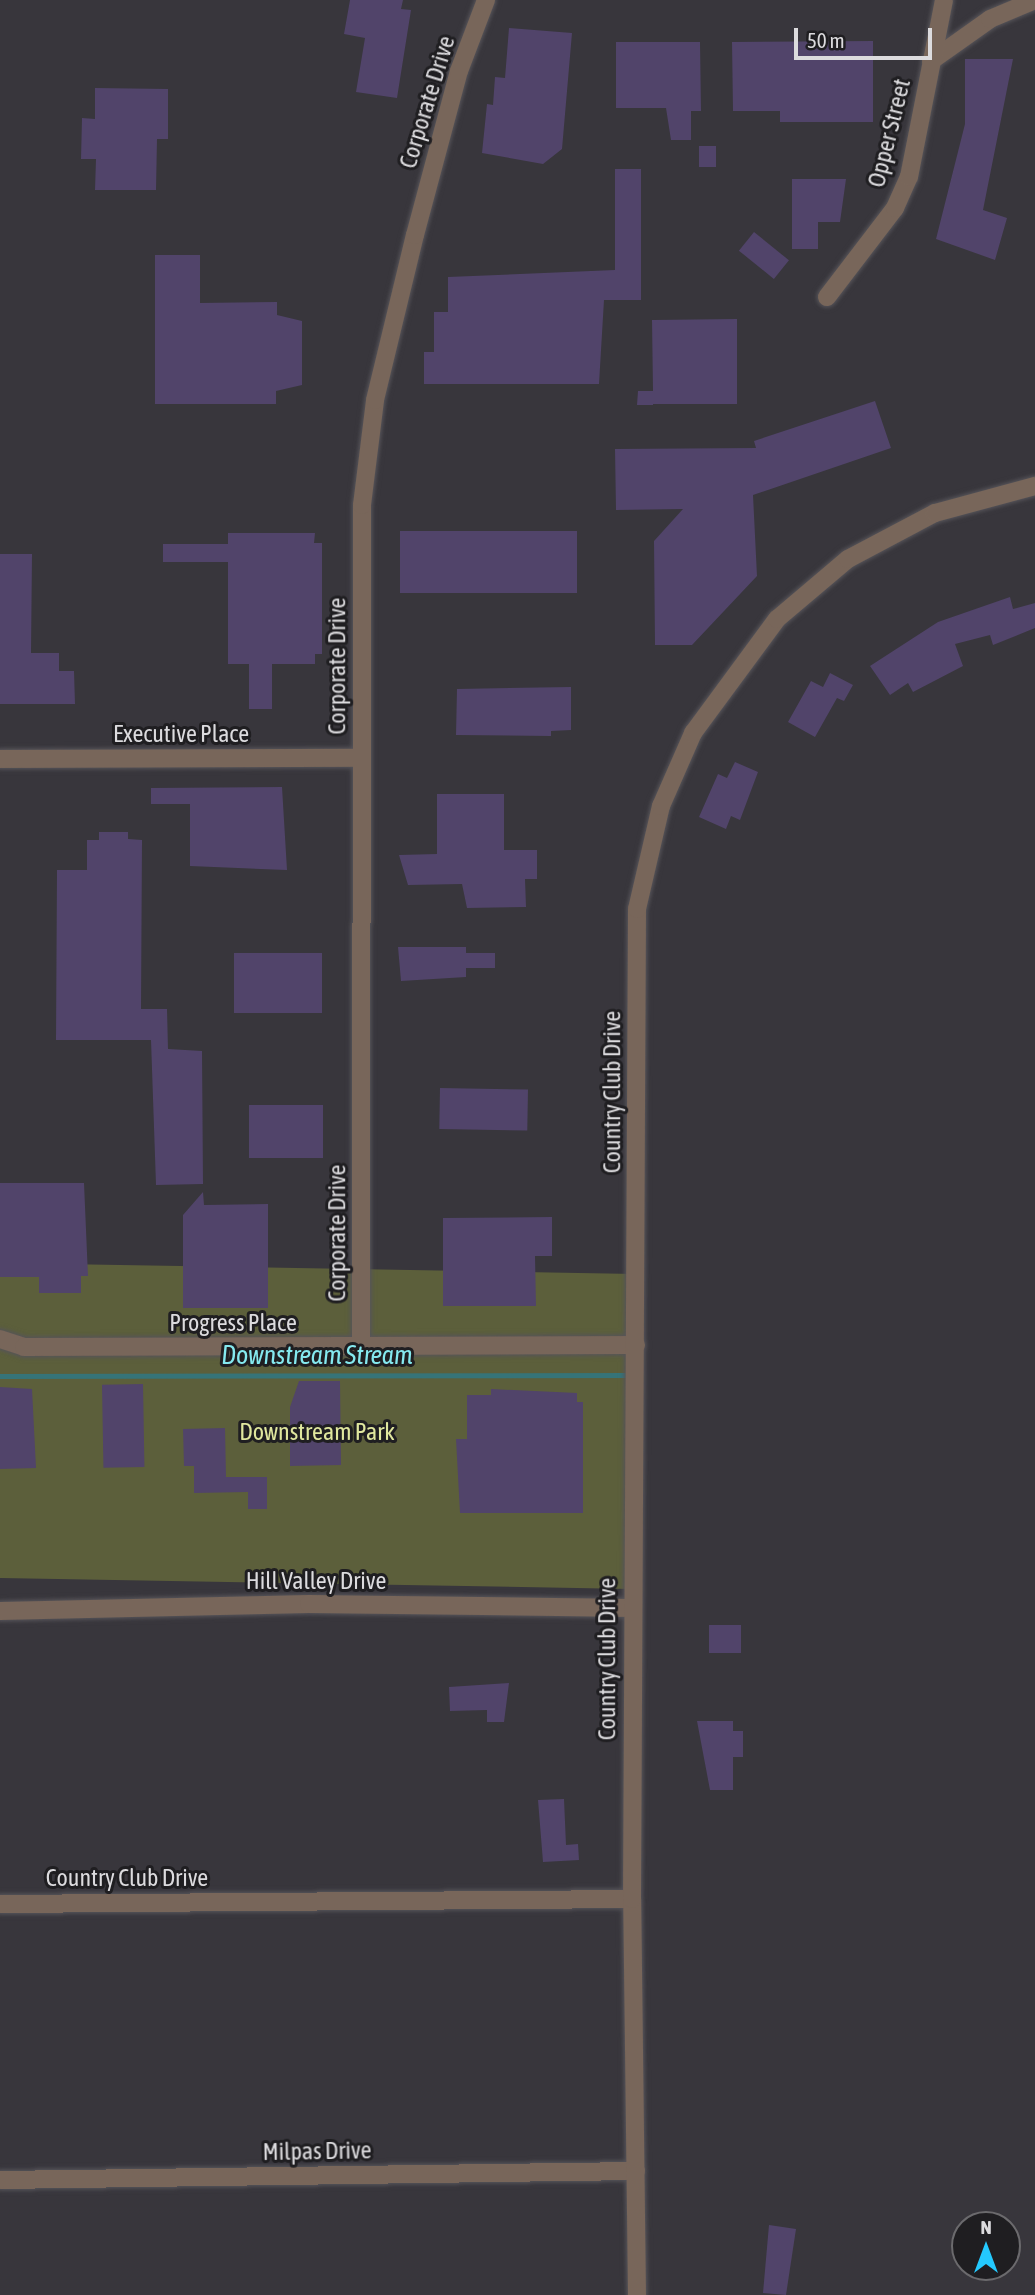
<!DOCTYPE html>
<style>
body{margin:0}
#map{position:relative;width:1035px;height:2295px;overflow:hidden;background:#38363c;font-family:"Asap Condensed",sans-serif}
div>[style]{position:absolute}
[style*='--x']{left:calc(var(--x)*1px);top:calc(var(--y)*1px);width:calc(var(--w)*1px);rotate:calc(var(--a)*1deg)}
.green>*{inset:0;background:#5c5f3b;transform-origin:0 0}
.stream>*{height:5px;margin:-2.5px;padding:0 2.5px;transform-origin:2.5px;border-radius:2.5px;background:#367478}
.building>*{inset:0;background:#51446a;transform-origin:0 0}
.roads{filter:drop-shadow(0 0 2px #565459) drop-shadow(0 0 2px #565459)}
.minor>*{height:18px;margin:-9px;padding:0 9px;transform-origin:9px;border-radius:9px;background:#78665a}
span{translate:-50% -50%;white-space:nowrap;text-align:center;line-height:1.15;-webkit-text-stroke:6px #1f1e21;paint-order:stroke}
.street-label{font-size:24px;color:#dcdbde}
.park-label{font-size:24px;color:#e0e79e}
.water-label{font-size:26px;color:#85e9ef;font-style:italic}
.north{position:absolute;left:951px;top:2211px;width:70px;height:70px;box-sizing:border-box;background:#1f1e21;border:2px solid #6b6a6d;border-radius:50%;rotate:0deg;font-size:19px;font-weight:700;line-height:28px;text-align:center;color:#dcdbde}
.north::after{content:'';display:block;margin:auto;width:24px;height:32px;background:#24c9fe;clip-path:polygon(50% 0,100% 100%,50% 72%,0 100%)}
.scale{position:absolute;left:794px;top:28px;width:138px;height:32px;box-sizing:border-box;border:4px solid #dcdbde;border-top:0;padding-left:9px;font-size:21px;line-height:24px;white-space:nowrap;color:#dcdbde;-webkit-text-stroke:5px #1f1e21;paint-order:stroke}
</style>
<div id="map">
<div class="green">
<div style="left:636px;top:1274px;width:315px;height:636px;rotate:91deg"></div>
</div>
<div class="stream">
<div style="--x:0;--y:1376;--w:632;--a:-0.09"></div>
</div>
<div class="building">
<div style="clip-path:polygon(350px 0,403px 0,401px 9px,411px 10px,397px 98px,356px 92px,365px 38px,344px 34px)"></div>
<div style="clip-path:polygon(509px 28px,572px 33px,562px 149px,543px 164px,482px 153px,487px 104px,493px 105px,495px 77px,505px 78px)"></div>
<div style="clip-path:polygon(873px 41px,873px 122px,780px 122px,780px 111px,733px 111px,732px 42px)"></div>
<div style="clip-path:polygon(616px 42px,700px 42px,701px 111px,691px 111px,691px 140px,671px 140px,666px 108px,616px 108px)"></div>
<div style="clip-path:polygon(965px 59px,1013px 59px,983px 210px,1007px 218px,995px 260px,936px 239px,965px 124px)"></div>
<div style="clip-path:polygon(95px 88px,168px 89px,168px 139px,157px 139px,156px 190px,95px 190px,96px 159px,81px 159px,82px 118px,95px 119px)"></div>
<div style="left:699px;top:146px;width:17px;height:21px"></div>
<div style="clip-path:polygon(615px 169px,641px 169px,641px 300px,604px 300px,599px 384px,424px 384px,424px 352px,434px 352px,434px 312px,448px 312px,448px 277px,615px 270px)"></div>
<div style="clip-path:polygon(792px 179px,846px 179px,840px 222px,818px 222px,818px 249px,792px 249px)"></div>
<div style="left:754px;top:232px;width:45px;height:24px;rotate:39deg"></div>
<div style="clip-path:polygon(155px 255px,200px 255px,200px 303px,277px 302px,277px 315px,302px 321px,302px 385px,276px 391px,276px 404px,155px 404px)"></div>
<div style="clip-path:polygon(737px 319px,737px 404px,653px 404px,653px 392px,653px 405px,637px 405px,638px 391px,653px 391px,652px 320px)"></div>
<div style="clip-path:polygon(875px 401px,891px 448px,753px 495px,757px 576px,692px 645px,655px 645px,654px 541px,683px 509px,616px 510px,615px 449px,756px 448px,754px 441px)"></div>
<div style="left:400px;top:531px;width:177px;height:62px"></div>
<div style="clip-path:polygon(228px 533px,315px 533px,314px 543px,322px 543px,322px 654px,315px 654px,315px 664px,272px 664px,272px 709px,249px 709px,249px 664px,228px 664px,228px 562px,163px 562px,163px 544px,228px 544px)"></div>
<div style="clip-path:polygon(0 554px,32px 554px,31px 653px,59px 653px,59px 671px,74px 671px,75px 704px,0 704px)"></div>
<div style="clip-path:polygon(1010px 597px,1013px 609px,1035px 603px,1035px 628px,993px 645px,990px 635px,955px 644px,963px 666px,913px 692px,908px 683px,890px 695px,870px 666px,938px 622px)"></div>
<div style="clip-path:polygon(830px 673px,853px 685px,844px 701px,837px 698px,815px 737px,788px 722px,811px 681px,823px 687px)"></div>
<div style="clip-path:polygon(571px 687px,571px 730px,551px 731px,551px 736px,456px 735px,457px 689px)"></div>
<div style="clip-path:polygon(735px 762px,758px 772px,740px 820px,731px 816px,726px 829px,699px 817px,718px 774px,727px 778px)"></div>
<div style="clip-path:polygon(282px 787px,287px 870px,190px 866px,190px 804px,151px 804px,151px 788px)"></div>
<div style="clip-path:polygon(437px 794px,504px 794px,504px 850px,537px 850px,537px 879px,525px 879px,526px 907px,467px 908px,462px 884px,408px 885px,399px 855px,437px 854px)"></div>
<div style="clip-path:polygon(99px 832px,128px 832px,128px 839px,142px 840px,141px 1009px,167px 1009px,168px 1049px,202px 1051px,203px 1184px,156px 1185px,151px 1040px,56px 1040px,57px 870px,87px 870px,87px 840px,99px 840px)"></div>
<div style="clip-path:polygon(398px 947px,466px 947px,466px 953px,495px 953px,495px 968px,466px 968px,466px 977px,401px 981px)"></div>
<div style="left:234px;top:953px;width:88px;height:60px"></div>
<div style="left:440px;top:1088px;width:88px;height:41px;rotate:1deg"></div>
<div style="left:249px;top:1105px;width:74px;height:53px"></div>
<div style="clip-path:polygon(0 1183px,84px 1183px,88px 1276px,81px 1276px,81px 1293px,39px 1293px,39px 1277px,0 1277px)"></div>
<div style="clip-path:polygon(203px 1192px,204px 1205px,268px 1204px,268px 1308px,183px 1308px,183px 1215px)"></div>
<div style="clip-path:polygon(552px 1217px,552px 1256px,535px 1256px,536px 1306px,443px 1306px,443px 1218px)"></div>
<div style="clip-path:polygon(299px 1381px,340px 1381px,341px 1465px,290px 1466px,290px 1407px)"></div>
<div style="left:143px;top:1384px;width:83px;height:41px;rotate:89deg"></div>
<div style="clip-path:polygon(0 1387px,32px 1389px,36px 1468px,0 1469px)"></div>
<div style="clip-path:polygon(491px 1389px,577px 1393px,577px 1402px,583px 1402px,583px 1513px,460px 1513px,456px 1439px,467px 1439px,467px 1395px,491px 1395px)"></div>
<div style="clip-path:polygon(225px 1428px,226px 1477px,267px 1477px,267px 1509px,248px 1509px,248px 1492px,194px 1493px,194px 1466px,184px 1466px,183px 1429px)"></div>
<div style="left:741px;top:1625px;width:28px;height:32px;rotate:90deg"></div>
<div style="clip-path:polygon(509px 1683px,504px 1722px,487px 1722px,487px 1710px,450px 1711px,449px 1687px)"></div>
<div style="clip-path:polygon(697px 1721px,733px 1721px,733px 1731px,743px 1731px,743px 1757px,733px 1757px,733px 1790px,710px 1790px)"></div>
<div style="clip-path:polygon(564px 1799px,566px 1845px,578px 1844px,579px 1860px,543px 1862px,538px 1800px)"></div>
<div style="clip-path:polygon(769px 2225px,796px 2229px,786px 2295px,763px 2293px)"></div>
</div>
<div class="roads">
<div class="minor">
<div style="--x:931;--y:61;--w:72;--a:-35.4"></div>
<div style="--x:990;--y:19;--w:49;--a:-22.9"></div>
<div style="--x:827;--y:297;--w:112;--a:-52.6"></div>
<div style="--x:895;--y:208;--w:34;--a:-66"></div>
<div style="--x:909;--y:177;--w:180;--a:-78.8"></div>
<div style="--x:0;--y:759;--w:361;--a:-0.2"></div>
<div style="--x:0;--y:1339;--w:25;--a:18"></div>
<div style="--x:24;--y:1347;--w:612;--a:-0.19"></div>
<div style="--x:361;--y:1348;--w:843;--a:-89.93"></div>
<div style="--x:362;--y:505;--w:106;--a:-82.9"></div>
<div style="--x:375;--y:400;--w:170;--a:-76.4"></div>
<div style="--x:415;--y:235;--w:170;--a:-75"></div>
<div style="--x:459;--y:71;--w:76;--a:-69.2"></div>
<div style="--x:0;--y:1611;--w:309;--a:-1.3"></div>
<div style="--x:309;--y:1604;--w:323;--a:0.7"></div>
<div style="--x:0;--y:1904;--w:632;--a:-0.45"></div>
<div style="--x:0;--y:2180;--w:636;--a:-0.81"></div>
<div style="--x:637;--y:2295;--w:396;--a:-90.7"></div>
<div style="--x:632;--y:1899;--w:990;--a:-89.71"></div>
<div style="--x:637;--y:909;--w:106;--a:-76.9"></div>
<div style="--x:661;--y:806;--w:80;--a:-66.3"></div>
<div style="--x:693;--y:733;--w:142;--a:-53.6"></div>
<div style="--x:777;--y:619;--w:93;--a:-40.2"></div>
<div style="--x:848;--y:559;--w:98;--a:-27.9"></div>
<div style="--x:935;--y:513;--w:104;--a:-15.1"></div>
</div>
</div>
<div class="street-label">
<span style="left:427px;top:102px;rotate:-73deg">Corporate Drive</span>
<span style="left:889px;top:133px;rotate:-76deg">Opper Street</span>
<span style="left:337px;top:666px;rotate:-90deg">Corporate Drive</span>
<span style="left:181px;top:734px">Executive Place</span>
<span style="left:612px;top:1092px;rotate:-90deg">Country Club Drive</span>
<span style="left:337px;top:1233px;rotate:-90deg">Corporate Drive</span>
<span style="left:233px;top:1323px">Progress Place</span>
<span style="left:316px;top:1581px">Hill Valley Drive</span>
<span style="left:607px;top:1659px;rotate:-90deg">Country Club Drive</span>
<span style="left:127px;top:1878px">Country Club Drive</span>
<span style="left:317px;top:2151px;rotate:-1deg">Milpas Drive</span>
</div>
<div class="park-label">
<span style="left:317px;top:1432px">Downstream Park</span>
</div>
<div class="water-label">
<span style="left:317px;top:1356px">Downstream Stream</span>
</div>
<div class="north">N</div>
<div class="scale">50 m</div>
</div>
